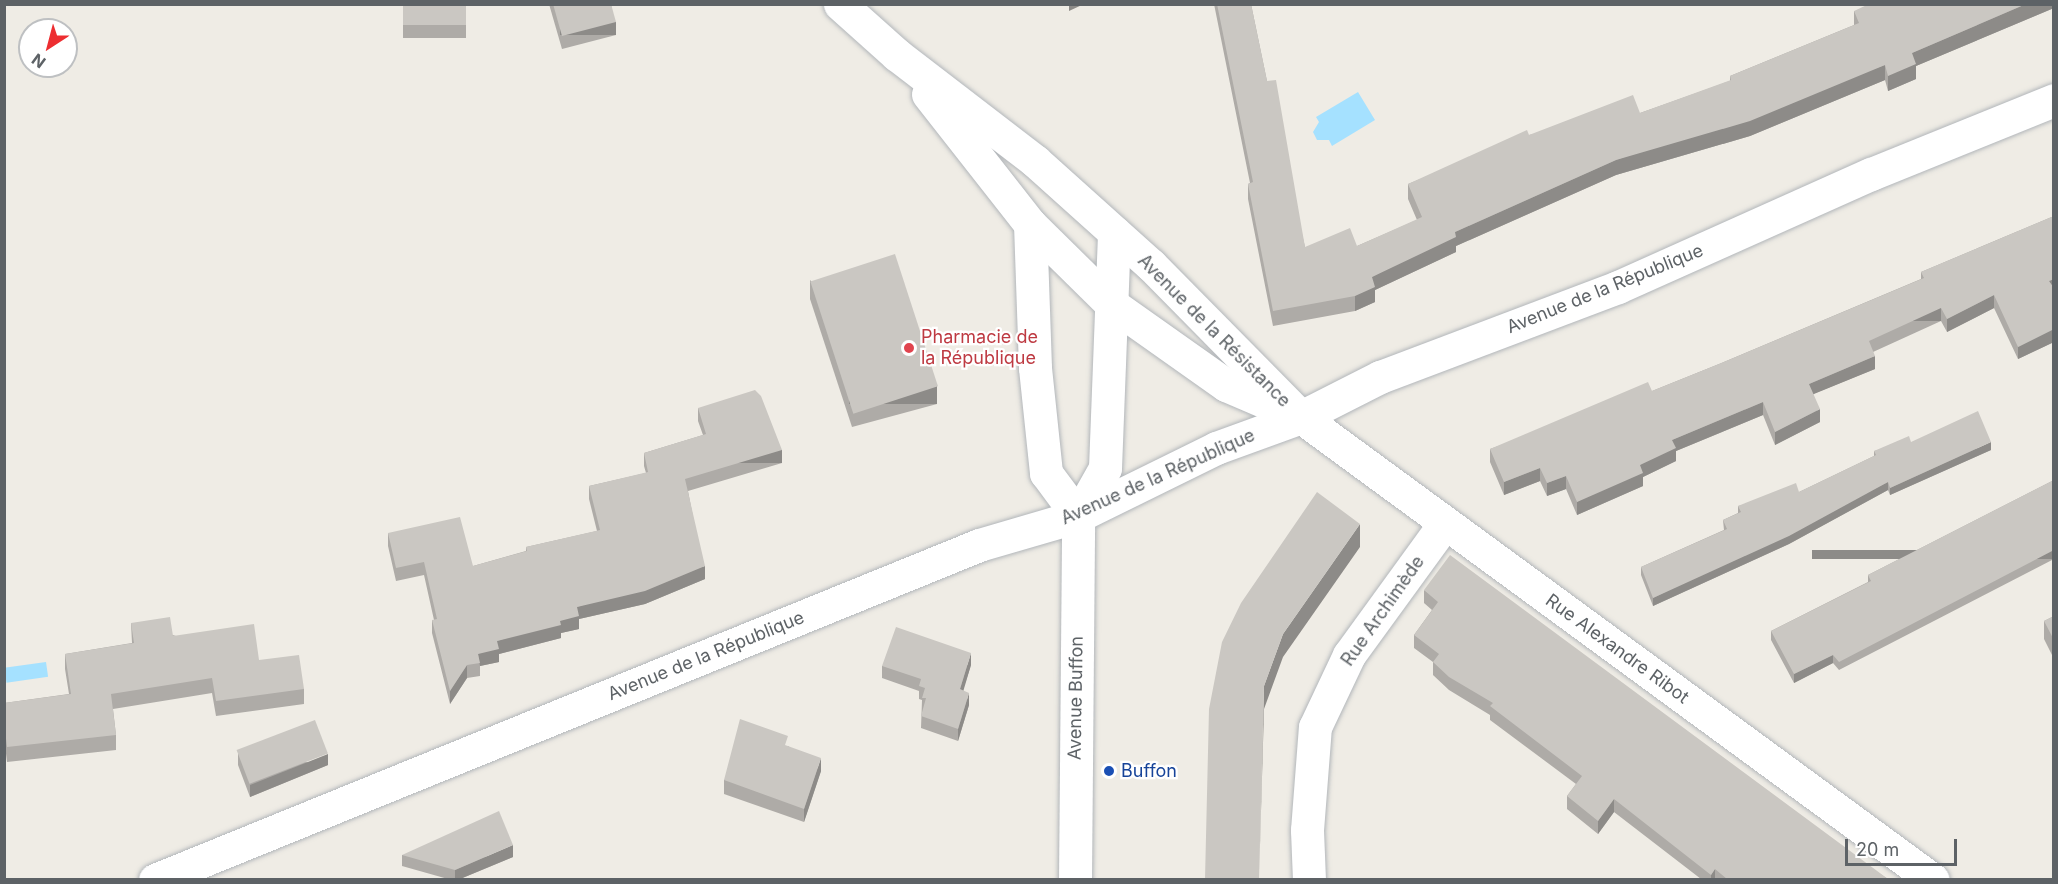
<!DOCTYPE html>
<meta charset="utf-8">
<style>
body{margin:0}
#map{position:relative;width:2058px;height:884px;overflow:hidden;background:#efece5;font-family:Inter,sans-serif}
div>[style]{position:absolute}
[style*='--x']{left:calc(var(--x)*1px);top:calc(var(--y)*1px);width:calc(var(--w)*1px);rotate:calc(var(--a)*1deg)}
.water>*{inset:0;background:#a5e1ff;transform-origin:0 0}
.roads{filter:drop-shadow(0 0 2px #b2b6ba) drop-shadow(0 0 2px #b2b6ba)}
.minor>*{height:33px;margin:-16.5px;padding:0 16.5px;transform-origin:16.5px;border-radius:16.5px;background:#fff}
.tertiary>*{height:33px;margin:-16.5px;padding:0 16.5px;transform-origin:16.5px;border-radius:16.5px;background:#fff}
.secondary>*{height:33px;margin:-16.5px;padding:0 16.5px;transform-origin:16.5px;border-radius:16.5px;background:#fff}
.wall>*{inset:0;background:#aeaba7;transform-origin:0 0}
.shaded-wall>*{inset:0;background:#8d8b88;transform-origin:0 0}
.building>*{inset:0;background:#cac7c2;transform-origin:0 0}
.dots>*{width:16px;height:16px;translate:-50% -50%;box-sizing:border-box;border:3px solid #fff;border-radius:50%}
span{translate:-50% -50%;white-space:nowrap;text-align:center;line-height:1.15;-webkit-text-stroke:4.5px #fff;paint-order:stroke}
.street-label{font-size:18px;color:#5d6266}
.health-label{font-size:18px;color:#be3a42}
.left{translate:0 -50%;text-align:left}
.transit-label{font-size:18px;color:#164399}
.frame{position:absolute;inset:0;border:6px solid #5d6266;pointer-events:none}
.north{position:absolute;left:18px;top:18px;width:60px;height:60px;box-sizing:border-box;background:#fff;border:2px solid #bec0c2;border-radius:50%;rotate:216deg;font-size:16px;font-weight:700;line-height:24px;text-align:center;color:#5d6266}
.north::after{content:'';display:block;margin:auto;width:21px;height:27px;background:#ed2e31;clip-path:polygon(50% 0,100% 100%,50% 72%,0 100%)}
.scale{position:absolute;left:1845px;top:839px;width:112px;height:27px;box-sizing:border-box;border:3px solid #5d6266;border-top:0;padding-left:8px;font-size:18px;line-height:21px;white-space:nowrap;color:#5d6266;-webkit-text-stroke:4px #fff;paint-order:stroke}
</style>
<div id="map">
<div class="water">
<div style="clip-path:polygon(1358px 92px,1375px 120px,1332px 146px,1329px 140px,1317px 140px,1313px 132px,1319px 122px,1316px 117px)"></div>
<div style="left:46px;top:662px;width:15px;height:42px;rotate:82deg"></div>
</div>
<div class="roads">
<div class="minor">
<div style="--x:1030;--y:224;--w:144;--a:88"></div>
<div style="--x:1035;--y:368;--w:106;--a:84"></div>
<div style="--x:1046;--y:473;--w:54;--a:53.3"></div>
<div style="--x:155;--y:880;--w:889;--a:-22.12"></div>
<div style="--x:979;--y:545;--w:103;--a:-16.3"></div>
<div style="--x:1078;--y:516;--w:154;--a:-26.2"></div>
<div style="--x:1216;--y:448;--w:90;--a:-20"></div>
<div style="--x:1075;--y:880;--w:364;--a:-89.5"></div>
<div style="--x:1078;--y:516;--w:55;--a:-60.6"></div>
<div style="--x:1105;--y:468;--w:236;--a:-87.8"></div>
<div style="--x:1309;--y:880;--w:50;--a:-92.3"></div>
<div style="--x:1307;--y:830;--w:103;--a:-85.6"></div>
<div style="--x:1315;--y:727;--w:80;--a:-64.7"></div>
<div style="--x:1349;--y:655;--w:163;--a:-54"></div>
</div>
<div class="tertiary">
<div style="--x:1301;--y:417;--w:89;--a:-26.9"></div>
<div style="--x:1380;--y:377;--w:254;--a:-20.7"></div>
<div style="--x:1618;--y:287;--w:277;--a:-24.1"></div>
<div style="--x:1871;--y:174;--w:197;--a:-22"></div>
</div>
<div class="secondary">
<div style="--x:840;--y:4;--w:76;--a:41.8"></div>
<div style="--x:897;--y:55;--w:174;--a:37.5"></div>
<div style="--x:1035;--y:161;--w:156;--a:41.9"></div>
<div style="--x:1151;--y:265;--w:214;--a:45.4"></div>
<div style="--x:1301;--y:417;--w:783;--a:36.23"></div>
<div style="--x:928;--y:94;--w:165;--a:51.9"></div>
<div style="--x:1030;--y:224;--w:112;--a:44.6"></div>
<div style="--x:1110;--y:303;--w:142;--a:35.3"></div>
<div style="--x:1226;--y:385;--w:63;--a:23.3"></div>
</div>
</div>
<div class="wall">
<div style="left:403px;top:4px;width:63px;height:34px"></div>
<div style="clip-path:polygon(549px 4px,611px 4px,616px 35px,562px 49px)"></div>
<div style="clip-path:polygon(1214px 4px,1251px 4px,1267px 81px,1305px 247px,1357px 246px,1417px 220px,1408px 199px,1408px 184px,1529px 135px,1640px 113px,1730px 81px,1730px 76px,1854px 25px,1854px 11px,2054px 4px,2054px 8px,1916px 66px,1916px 79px,1888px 91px,1885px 80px,1750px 136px,1616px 175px,1456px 246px,1456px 252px,1375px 290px,1375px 302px,1355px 311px,1273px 326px,1248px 199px,1248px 184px,1250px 183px)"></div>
<div style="clip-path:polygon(2054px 216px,2054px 342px,2018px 359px,1994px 308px,1947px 332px,1941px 321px,1873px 352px,1875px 369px,1813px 394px,1820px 422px,1775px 445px,1763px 415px,1676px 451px,1676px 461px,1643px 477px,1643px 486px,1577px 515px,1566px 489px,1547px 496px,1540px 481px,1504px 495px,1490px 462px,1490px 449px,1652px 391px,1719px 364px,1921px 279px,1921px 272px)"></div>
<div style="clip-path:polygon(810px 280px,937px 404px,852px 427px,810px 299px)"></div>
<div style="clip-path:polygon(698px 408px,782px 463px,688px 491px,705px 579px,645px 604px,579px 619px,579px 629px,561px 633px,561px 638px,499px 654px,499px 662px,480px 666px,480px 676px,467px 678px,450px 704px,432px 633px,432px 620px,434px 620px,424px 575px,396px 581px,388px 546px,388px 533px,473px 566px,526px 551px,526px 547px,597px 531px,589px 499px,589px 486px,646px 473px,644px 466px,644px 453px,703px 435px,698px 421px)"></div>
<div style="clip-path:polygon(1911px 442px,1991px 450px,1890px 495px,1888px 490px,1789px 544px,1653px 606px,1641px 575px,1641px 567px,1724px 530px,1723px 520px,1738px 513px,1738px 506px,1799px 492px,1874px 456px,1874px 451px)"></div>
<div style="clip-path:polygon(2054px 480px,2054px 559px,1839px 670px,1833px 663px,1794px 683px,1771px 640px,1771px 631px,1868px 582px,1868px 575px)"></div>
<div style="clip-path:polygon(1424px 590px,1888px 879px,1701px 879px,1614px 812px,1598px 834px,1567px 809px,1567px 796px,1576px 784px,1490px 720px,1490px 715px,1449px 690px,1433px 675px,1433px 662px,1414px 648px,1414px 635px,1432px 610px,1424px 603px)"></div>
<div style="clip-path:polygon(2054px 616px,2054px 659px,2044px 639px,2044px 621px)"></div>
<div style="clip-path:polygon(131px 623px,259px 660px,304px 689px,304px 704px,216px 716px,212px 693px,113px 709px,116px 735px,116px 750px,7px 762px,4px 737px,4px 703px,69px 694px,65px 669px,65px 654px,132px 643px)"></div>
<div style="clip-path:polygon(971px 665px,963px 690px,969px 705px,958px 741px,921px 728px,922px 700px,919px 699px,919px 691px,882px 678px,882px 666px)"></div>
<div style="clip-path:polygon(788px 746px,821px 771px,804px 822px,724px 794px,724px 780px)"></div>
<div style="clip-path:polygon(238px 753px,328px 765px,250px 797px,238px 765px)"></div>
<div style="clip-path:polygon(402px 855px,513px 857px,460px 879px,448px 879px,402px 866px)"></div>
</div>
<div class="shaded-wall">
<div style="clip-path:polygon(1069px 4px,1084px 4px,1069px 11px)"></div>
<div style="clip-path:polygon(2026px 4px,2054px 4px,2054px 8px,1916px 66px,1916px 79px,1888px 91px,1888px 76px,1912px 53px)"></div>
<div style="left:616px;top:22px;width:13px;height:56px;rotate:90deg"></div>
<div style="clip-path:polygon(1885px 65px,1885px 80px,1750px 136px,1616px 175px,1456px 246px,1456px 252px,1375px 290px,1375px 302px,1355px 311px,1355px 296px,1372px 277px,1455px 232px,1616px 160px)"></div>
<div style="clip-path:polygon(2054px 279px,2054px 291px,2049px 281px)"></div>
<div style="clip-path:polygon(1994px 295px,1994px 308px,1947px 332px,1947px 319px)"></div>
<div style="left:1941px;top:308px;width:13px;height:79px;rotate:90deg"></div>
<div style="clip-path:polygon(2054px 329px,2054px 342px,2018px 359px,2018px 347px)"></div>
<div style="clip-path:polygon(1875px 356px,1875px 369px,1809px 396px,1809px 384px)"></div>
<div style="left:937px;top:386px;width:18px;height:88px;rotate:90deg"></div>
<div style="clip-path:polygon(1763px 402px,1763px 415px,1676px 451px,1676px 461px,1643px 477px,1643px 486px,1577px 515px,1577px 502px,1640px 465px,1672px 440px)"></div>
<div style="clip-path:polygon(1820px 409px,1820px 422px,1775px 445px,1775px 432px)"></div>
<div style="clip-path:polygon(1991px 442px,1991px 450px,1890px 495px,1890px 488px)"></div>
<div style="left:782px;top:450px;width:13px;height:101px;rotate:90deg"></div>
<div style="clip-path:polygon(1540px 468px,1540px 481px,1504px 495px,1504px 482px)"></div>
<div style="clip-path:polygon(1566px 476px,1566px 489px,1547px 496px,1547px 483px)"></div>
<div style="clip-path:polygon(1888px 482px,1888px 490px,1789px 544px,1653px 606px,1653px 598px)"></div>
<div style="clip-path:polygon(1360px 524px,1360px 547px,1283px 657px,1264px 709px,1259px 879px,1264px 686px,1283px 634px)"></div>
<div style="left:2054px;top:550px;width:9px;height:242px;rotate:90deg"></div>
<div style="clip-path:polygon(705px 566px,705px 579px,645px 604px,579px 619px,579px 629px,561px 633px,561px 638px,499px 654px,499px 662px,480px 666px,478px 654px,497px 641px,560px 621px,577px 607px)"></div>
<div style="clip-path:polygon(971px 653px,971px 665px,960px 702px,960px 689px)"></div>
<div style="clip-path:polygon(1833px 655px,1833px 663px,1794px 683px,1794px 674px)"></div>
<div style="clip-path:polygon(467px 665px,467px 678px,450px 704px,450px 691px)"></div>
<div style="clip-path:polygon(969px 693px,969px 705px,958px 741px,958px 729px)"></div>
<div style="clip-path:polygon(328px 754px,328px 765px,250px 797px,250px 785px)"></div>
<div style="clip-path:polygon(821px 758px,821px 771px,804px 822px,804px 809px)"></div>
<div style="clip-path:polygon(1614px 799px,1614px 812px,1598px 834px,1598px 821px)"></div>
<div style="clip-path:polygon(513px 845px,513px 857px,460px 879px,455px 879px,455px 870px)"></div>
<div style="clip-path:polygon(1715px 869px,1715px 879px,1711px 879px,1711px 875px)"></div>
</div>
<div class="building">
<div style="left:403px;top:4px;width:63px;height:21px"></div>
<div style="clip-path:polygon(553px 4px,611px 4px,616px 22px,562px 36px)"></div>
<div style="clip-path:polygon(1217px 4px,1251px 4px,1267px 81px,1276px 80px,1305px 247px,1350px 228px,1357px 246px,1422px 217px,1408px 184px,1527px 130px,1529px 135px,1633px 95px,1640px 113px,1731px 80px,1730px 76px,1859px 23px,1854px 11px,1869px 4px,2026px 4px,1912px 53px,1916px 64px,1888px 76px,1885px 65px,1750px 121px,1616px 160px,1455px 232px,1456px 237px,1372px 277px,1375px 287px,1355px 296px,1273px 311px,1248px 184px,1253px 182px)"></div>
<div style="clip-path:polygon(2054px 216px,2054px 279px,2049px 281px,2054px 288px,2054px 329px,2018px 347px,1994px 295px,1947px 319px,1941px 308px,1869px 341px,1875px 356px,1809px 384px,1820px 409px,1775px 432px,1763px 402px,1672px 440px,1676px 448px,1640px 465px,1643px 473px,1577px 502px,1566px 476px,1547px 483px,1540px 468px,1504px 482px,1490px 449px,1648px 382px,1652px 391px,1719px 364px,1924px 278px,1921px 272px)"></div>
<div style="left:895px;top:254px;width:139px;height:89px;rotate:72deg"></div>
<div style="clip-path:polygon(755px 390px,761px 396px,782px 450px,685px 479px,705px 566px,645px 591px,577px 607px,579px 616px,560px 621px,561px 625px,497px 641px,499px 649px,478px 654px,480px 663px,467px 665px,450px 691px,432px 620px,437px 619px,424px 562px,396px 568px,388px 533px,460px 517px,473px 566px,527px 551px,526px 547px,600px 530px,589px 486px,648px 472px,644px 453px,706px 434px,698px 408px)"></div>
<div style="clip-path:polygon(1978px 411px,1991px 442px,1890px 488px,1888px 482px,1789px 536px,1653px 598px,1641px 567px,1727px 529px,1723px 520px,1741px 512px,1738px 506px,1796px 483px,1799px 492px,1876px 455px,1874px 451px,1909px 436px,1911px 442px)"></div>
<div style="clip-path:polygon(2054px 480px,2054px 550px,1839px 662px,1833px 655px,1794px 674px,1771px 631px,1871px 581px,1868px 575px)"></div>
<div style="clip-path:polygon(1317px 492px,1360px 524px,1283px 634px,1264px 686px,1259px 879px,1205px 879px,1209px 709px,1222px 642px,1241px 603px)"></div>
<div style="clip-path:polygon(1450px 555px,1888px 879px,1727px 879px,1715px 869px,1711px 875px,1614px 799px,1598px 821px,1567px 796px,1582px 776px,1490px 706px,1493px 703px,1449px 677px,1433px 662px,1439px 654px,1414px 635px,1438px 602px,1424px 590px)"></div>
<div style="clip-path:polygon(2054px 616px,2054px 640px,2044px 621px)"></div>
<div style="clip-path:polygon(170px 617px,173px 636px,254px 624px,259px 660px,299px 655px,304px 689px,216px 701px,212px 678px,111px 694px,116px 735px,7px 747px,4px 722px,4px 703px,71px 694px,65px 654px,134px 643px,131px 623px)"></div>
<div style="clip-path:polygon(896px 627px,971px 653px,960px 689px,969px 693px,958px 729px,921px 716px,926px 698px,922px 698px,925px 688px,919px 686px,921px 679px,882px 666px)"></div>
<div style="clip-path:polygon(740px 719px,788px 736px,785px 745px,821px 758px,804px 809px,724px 780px)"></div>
<div style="left:315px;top:720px;width:36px;height:84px;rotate:69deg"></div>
<div style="clip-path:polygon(499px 811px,513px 845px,455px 870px,402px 855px)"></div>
</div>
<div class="dots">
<div style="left:909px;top:348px;background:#e0444e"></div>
<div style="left:1109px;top:771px;background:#1a4fb4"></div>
</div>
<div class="street-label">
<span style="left:1605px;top:289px;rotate:-22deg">Avenue de la République</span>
<span style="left:1214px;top:331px;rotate:45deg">Avenue de la Résistance</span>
<span style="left:1158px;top:477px;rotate:-24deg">Avenue de la République</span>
<span style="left:1383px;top:611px;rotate:-55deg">Rue Archimède</span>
<span style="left:1617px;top:649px;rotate:36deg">Rue Alexandre Ribot</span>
<span style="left:706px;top:656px;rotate:-22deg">Avenue de la République</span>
<span style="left:1076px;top:698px;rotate:-89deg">Avenue Buffon</span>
</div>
<div class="health-label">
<span class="left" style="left:921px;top:348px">Pharmacie de<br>la République</span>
</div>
<div class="transit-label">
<span class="left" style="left:1121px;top:771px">Buffon</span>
</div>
<div class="frame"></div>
<div class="north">N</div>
<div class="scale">20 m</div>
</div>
